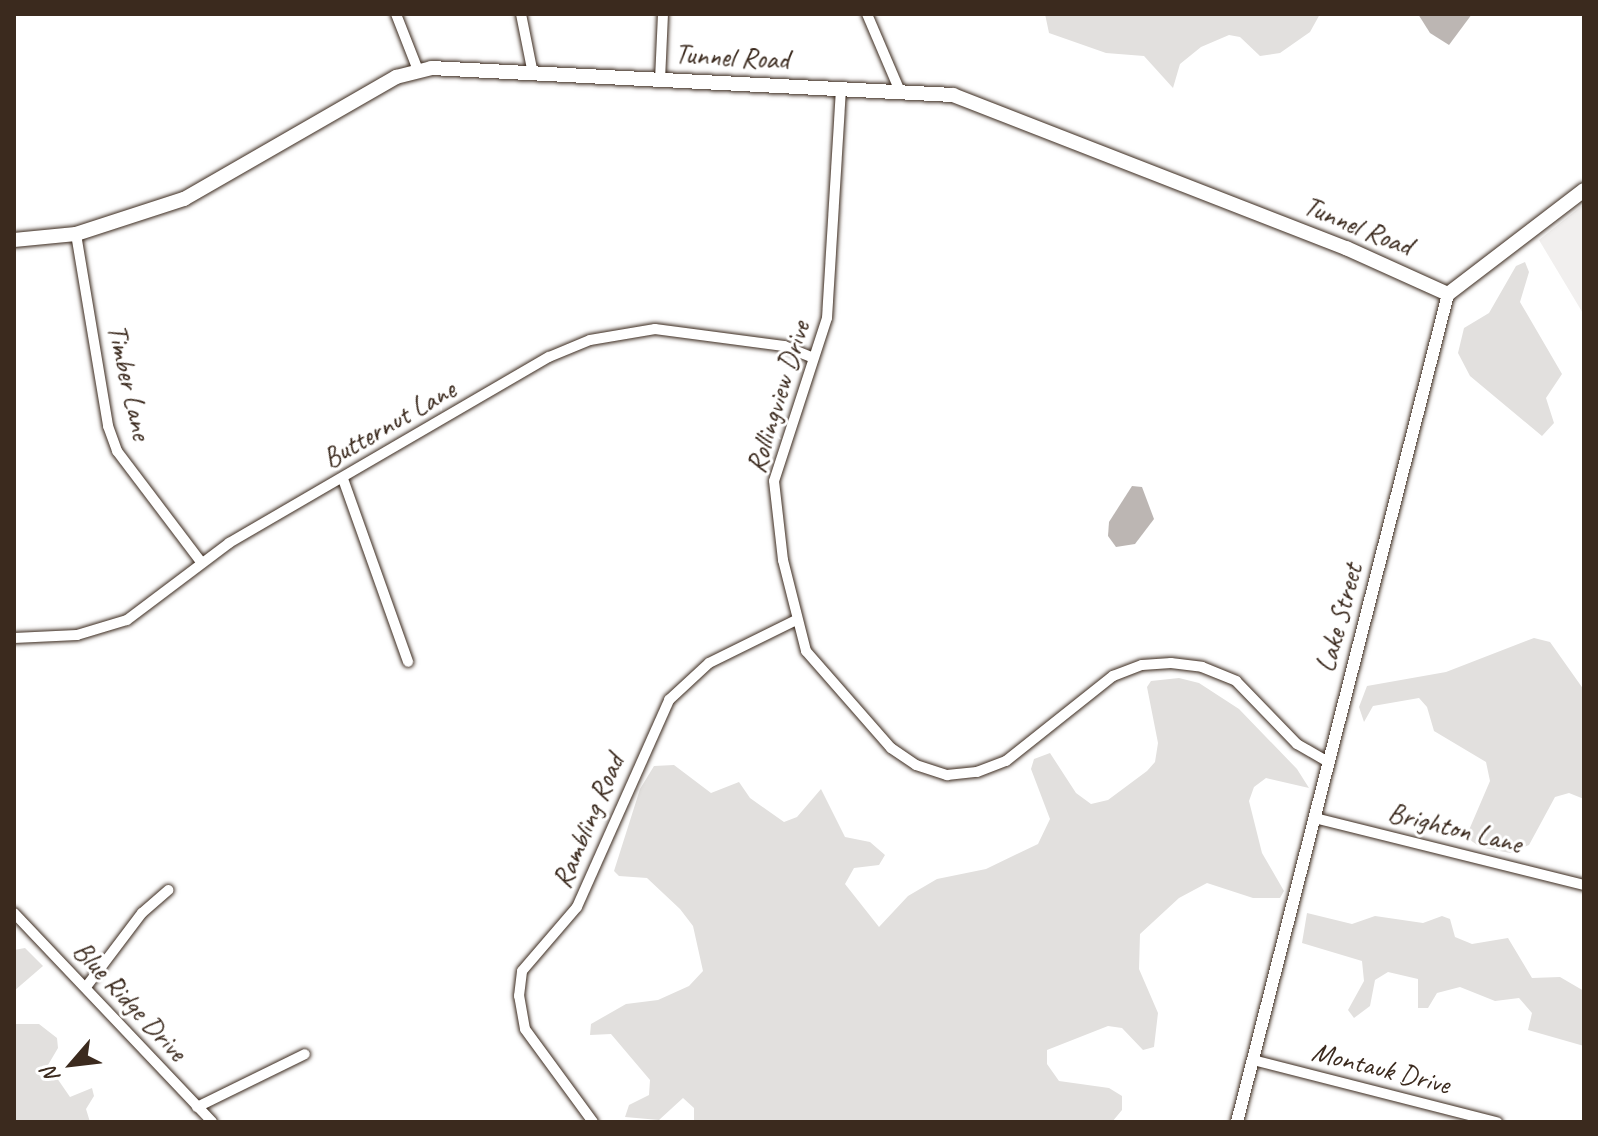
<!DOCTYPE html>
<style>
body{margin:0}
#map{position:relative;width:1598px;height:1136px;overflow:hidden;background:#fff;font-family:Caveat,sans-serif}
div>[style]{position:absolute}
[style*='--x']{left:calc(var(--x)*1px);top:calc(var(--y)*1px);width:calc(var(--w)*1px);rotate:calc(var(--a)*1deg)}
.built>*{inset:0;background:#f1efee}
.green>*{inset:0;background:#e2e0de}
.water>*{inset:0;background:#bcb6b3}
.roads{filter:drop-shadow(0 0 2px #3b2a1e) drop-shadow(0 0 2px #3b2a1e)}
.minor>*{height:10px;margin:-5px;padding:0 5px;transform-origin:5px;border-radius:5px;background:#fff}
.tertiary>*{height:12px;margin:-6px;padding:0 6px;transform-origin:6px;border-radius:6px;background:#fff}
.secondary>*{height:14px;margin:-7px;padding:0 7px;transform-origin:7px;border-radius:7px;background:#fff}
span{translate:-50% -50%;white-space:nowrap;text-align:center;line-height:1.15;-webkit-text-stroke:6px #fff;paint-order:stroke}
.street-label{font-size:28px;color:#3b2a1e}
.frame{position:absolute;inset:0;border:16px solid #3b2a1e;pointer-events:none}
.north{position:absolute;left:32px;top:1024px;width:80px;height:80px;-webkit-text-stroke:6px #fff;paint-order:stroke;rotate:242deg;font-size:22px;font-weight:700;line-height:32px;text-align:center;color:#3b2a1e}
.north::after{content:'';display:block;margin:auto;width:28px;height:36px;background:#3b2a1e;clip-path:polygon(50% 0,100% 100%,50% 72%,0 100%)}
</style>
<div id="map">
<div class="built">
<div style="clip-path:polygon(1584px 204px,1584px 315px,1539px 240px)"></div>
</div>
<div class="green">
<div style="clip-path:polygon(1045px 14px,1320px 14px,1310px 32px,1280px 53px,1260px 56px,1240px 37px,1229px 35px,1201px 47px,1180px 64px,1173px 88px,1144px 56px,1106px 53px,1049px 33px)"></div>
<div style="clip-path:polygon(1525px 262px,1529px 272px,1520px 302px,1562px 374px,1546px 398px,1554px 423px,1542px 436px,1470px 376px,1458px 353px,1464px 328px,1489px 313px,1516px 266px)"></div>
<div style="clip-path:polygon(1534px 638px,1550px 642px,1584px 690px,1584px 799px,1569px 793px,1555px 797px,1529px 845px,1510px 853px,1480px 847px,1466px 837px,1490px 781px,1486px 762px,1434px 731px,1427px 707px,1419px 698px,1373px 706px,1364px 722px,1359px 707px,1367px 686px,1446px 672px)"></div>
<div style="clip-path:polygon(1179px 678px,1199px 683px,1239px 709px,1297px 769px,1309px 788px,1266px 778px,1254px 787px,1249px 801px,1262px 853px,1284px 891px,1280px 898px,1253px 898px,1207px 883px,1179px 898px,1140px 934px,1139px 969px,1158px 1013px,1154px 1047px,1143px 1050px,1122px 1028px,1108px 1026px,1047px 1050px,1047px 1064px,1059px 1081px,1109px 1088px,1122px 1096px,1122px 1110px,1112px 1122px,694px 1122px,694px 1108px,683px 1098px,659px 1120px,625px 1117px,629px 1105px,649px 1095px,650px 1080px,611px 1034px,590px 1035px,591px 1024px,626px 1004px,658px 1000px,689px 986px,703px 971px,693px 926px,680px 909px,647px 878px,619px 876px,614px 871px,640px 789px,654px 766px,674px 765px,711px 793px,739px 782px,750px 798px,784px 822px,797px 817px,821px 789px,845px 837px,870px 842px,885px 855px,879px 865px,854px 868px,845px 884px,879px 927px,908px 896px,937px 879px,986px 869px,1038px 844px,1050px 819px,1031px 769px,1034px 759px,1050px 753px,1076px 793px,1091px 804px,1108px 800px,1147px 771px,1155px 762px,1158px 743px,1147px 687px,1151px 681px)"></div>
<div style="clip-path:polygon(1307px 913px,1352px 924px,1375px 916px,1423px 923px,1442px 916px,1450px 919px,1455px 937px,1472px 944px,1508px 938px,1532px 978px,1560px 977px,1584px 991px,1584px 1046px,1528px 1030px,1532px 1013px,1519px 998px,1495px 1001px,1460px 987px,1437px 993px,1428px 1008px,1418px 1008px,1418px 979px,1388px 972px,1375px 980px,1370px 1006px,1354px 1018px,1348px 1010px,1364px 981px,1362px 961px,1302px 943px)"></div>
<div style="clip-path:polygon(25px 948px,43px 966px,14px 991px,14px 950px)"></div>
<div style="clip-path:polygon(14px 1024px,39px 1024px,57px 1038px,58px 1048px,48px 1065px,70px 1097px,92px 1088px,94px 1096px,86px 1109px,90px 1122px,14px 1122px)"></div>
</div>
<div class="water">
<div style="clip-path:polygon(1418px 14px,1472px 14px,1449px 45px,1430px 33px)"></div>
<div style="clip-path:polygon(1132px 486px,1142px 487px,1154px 519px,1135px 544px,1116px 547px,1108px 536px,1109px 522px)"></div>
</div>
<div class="roads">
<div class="minor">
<div style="--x:396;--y:14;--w:60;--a:68.6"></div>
<div style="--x:521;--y:14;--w:61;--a:78.7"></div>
<div style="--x:867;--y:14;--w:82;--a:66.9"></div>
<div style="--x:660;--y:80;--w:66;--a:-87.4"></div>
<div style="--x:841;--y:89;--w:229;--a:93.5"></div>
<div style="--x:827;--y:318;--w:171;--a:108"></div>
<div style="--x:774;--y:481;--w:80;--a:83.5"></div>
<div style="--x:783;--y:560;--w:94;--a:75.8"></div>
<div style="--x:806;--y:651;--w:129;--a:48.8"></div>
<div style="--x:891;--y:748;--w:30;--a:34"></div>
<div style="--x:916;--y:765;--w:33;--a:18"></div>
<div style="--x:947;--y:775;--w:30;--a:-6"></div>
<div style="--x:977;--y:772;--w:31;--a:-21"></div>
<div style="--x:1006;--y:761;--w:137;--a:-38.5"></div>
<div style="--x:1113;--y:676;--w:31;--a:-21"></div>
<div style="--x:1142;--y:665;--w:29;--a:-4"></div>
<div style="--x:1171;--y:663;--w:31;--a:7"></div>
<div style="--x:1202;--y:667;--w:37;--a:22"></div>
<div style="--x:1236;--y:681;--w:88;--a:45.9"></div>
<div style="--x:1297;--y:744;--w:36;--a:30"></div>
<div style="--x:76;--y:234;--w:195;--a:80.5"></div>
<div style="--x:108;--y:426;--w:27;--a:70"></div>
<div style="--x:117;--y:451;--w:139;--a:52.9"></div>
<div style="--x:343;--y:479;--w:194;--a:70.4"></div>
<div style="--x:14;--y:638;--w:63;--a:-2.7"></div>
<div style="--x:77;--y:635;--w:52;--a:-16.7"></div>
<div style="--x:127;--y:620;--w:128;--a:-37"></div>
<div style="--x:229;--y:543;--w:370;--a:-30.2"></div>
<div style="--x:549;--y:357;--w:44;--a:-22.5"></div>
<div style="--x:590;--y:340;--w:66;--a:-9.6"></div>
<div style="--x:655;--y:329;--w:130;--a:7.5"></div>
<div style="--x:784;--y:346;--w:29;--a:22"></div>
<div style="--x:1315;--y:818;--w:277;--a:14"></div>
<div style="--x:14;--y:913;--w:288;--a:46.5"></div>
<div style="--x:86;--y:987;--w:93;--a:-52.9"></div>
<div style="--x:142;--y:913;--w:35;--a:-41"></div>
<div style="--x:1253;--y:1060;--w:252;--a:14.3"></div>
<div style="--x:197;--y:1107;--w:120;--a:-26.1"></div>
<div style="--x:593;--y:1122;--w:115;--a:-126.2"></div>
<div style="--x:525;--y:1029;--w:34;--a:-100"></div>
<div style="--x:519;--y:996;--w:25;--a:-83"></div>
<div style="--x:522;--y:971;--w:84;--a:-49.3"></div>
<div style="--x:577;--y:907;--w:227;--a:-66"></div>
<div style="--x:669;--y:700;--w:54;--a:-42.8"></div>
<div style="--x:709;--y:663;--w:95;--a:-26.3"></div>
</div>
<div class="tertiary">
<div style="--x:1237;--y:1122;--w:854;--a:-75.7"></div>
</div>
<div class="secondary">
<div style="--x:14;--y:240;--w:62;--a:-5.5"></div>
<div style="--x:76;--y:234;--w:114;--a:-18"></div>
<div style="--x:184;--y:199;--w:245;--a:-29.9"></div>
<div style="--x:396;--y:77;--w:36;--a:-14"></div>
<div style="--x:431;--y:68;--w:523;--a:2.96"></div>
<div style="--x:953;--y:95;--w:422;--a:21.3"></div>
<div style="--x:1346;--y:248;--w:112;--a:24.3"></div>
<div style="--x:1448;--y:294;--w:171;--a:-37.4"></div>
</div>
</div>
<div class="street-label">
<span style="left:732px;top:57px;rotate:3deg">Tunnel Road</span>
<span style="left:1358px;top:226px;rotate:22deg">Tunnel Road</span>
<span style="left:129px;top:382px;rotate:77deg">Timber Lane</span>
<span style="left:778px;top:397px;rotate:-73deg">Rollingview Drive</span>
<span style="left:389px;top:424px;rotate:-30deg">Butternut Lane</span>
<span style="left:1339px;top:618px;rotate:-75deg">Lake Street</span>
<span style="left:588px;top:821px;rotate:-67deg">Rambling Road</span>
<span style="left:1455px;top:828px;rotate:14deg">Brighton Lane</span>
<span style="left:130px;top:1001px;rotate:47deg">Blue Ridge Drive</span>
<span style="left:1381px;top:1068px;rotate:14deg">Montauk Drive</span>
</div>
<div class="frame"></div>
<div class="north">N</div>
</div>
